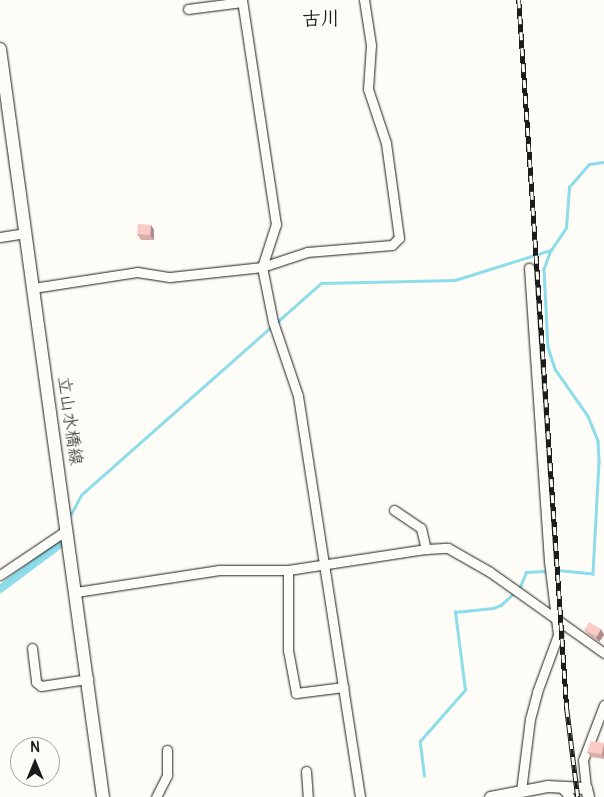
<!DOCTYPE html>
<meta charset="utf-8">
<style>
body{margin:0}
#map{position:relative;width:604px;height:797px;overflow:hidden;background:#fdfcf7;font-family:Pangolin,"Klee One",sans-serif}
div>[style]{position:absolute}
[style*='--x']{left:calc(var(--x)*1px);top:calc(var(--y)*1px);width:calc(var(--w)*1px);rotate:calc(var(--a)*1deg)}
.stream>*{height:2.5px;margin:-1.25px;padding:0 1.25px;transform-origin:1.25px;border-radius:1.25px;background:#8ddcea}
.canal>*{height:8px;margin:-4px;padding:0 4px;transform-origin:4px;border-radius:4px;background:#8ddcea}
.roads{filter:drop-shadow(0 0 1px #1c1c1c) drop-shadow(0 0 1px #1c1c1c)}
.street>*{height:9px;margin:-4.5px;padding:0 4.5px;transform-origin:4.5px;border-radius:4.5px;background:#fdfcf7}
.secondary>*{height:11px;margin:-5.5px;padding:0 5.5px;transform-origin:5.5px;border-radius:5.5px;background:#fdfcf7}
.primary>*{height:12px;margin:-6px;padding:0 6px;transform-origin:6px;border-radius:6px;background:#fdfcf7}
.rail>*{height:4.5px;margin-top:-2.25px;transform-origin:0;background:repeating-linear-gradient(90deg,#fdfcf7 0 8px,#1c1c1c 0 16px);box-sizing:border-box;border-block:1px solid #1c1c1c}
.wall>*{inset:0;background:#d8aeab}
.shaded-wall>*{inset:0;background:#b08d8b}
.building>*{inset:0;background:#fbcac7;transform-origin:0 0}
span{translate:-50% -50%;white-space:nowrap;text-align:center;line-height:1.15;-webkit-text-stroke:4.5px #fdfcf7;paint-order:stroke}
.street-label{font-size:18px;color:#1c1c1c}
.neighbourhood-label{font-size:19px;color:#1c1c1c;font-weight:700}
.north{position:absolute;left:10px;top:737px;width:50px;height:50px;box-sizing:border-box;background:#fdfcf7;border:1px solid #a3a29f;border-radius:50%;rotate:0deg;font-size:14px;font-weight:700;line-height:20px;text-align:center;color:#1c1c1c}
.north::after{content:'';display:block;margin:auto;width:18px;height:22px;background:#1c1c1c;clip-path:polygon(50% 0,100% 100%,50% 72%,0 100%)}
</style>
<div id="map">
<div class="stream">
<div style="--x:551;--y:250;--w:20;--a:110"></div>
<div style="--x:544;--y:269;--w:78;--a:87.1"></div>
<div style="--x:548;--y:347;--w:23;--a:72"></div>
<div style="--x:555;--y:369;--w:57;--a:54.9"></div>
<div style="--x:588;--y:416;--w:27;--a:68"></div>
<div style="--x:598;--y:441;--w:21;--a:87"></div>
<div style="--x:599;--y:462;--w:112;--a:93.1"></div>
<div style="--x:593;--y:574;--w:40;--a:-174.3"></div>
<div style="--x:276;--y:323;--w:60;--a:-41.6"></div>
<div style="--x:321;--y:283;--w:134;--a:-1.3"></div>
<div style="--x:455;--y:280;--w:101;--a:-17.4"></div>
<div style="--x:551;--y:250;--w:27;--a:-56"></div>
<div style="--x:566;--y:228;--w:41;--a:-85.8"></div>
<div style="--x:569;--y:187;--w:30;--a:-49"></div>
<div style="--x:589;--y:164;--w:15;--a:-8"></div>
<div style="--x:71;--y:514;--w:21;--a:-62"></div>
<div style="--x:81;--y:495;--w:255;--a:-41.5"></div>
<div style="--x:424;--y:776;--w:35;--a:-97"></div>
<div style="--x:420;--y:741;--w:68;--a:-48.6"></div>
<div style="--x:465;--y:690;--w:79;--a:-97.3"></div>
<div style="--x:455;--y:612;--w:38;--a:-6"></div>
<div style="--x:493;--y:608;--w:9;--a:-21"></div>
<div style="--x:501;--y:605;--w:26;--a:-43"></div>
<div style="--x:520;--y:587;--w:16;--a:-68"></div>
<div style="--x:526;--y:572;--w:22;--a:-3"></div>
</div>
<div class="canal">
<div style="--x:0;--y:589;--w:77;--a:-36.6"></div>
<div style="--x:62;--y:543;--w:4;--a:-76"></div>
</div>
<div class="roads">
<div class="street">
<div style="--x:242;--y:0;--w:227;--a:81.4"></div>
<div style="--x:276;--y:224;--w:45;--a:108"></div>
<div style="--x:262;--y:267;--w:56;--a:78.7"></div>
<div style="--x:273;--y:322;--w:78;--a:71.3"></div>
<div style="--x:298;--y:396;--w:406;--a:81.2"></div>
<div style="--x:188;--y:9;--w:54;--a:-7.4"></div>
<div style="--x:0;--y:237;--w:26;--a:-9"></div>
<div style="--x:33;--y:288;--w:105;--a:-8.7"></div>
<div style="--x:137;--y:272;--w:33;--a:9"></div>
<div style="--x:170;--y:277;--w:93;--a:-6.2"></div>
<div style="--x:262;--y:267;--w:47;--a:-18.4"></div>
<div style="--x:307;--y:252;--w:85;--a:-4.7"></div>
<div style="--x:392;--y:245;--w:10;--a:-45"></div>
<div style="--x:399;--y:238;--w:96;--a:-97.8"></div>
<div style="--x:386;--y:143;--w:57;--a:-108.4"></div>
<div style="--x:368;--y:89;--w:44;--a:-86.1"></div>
<div style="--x:371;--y:45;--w:46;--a:-98.8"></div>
<div style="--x:394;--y:510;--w:32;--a:34"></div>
<div style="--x:421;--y:528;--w:22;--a:77"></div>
<div style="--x:288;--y:570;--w:80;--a:90"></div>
<div style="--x:288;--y:650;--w:44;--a:79.5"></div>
<div style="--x:296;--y:693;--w:48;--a:-7.1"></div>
<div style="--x:0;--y:575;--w:81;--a:-33.9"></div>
<div style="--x:76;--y:592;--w:145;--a:-8.7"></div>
<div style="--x:219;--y:570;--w:69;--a:0"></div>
<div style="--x:288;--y:570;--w:140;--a:-8.7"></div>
<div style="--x:426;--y:549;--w:22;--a:-3"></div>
<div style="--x:448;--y:548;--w:48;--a:29.7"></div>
<div style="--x:490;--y:572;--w:140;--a:35.4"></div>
<div style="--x:32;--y:648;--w:34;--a:83"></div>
<div style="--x:36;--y:682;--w:6;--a:39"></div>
<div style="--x:41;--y:686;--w:48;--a:-8.5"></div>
<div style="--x:306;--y:771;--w:26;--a:86"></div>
<div style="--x:561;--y:787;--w:13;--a:48"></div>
<div style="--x:586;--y:788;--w:28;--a:-96"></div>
<div style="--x:583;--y:760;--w:59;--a:-69.1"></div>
<div style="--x:521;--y:791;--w:73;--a:-82.9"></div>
<div style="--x:530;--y:719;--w:28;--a:-75"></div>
<div style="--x:537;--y:692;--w:61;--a:-69.8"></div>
<div style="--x:558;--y:635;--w:75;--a:-96.9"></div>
<div style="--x:549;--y:561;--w:294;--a:-93.9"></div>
<div style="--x:156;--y:797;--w:25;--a:-63"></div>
<div style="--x:167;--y:775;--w:25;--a:-90"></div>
</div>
<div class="secondary">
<div style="--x:490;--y:797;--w:58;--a:-10.9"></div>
<div style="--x:547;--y:786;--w:39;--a:3"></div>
<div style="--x:586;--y:788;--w:9;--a:77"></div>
</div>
<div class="primary">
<div style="--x:0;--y:49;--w:755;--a:82.16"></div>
</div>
</div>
<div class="rail">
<div style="--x:519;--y:0;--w:711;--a:86.13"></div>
<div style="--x:567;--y:709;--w:89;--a:82.9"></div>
</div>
<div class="wall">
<div style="clip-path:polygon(151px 225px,154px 230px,154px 240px,141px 240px,137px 234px)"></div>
<div style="clip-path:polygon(584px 629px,601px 629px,604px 635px,599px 642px,588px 634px)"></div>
<div style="clip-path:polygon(604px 743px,604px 759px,591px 757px,587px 752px)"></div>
</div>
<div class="shaded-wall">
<div style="clip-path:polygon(151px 225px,154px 230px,154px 240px,150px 235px)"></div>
<div style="clip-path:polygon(601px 629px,604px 635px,599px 642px,596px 637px)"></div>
<div style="clip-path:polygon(604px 743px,604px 757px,602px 754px)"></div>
</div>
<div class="building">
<div style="left:138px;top:224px;width:13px;height:10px;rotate:4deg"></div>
<div style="left:589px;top:622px;width:14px;height:9px;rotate:30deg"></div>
<div style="clip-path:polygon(591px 741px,604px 743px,602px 754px,587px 752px)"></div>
</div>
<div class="street-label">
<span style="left:69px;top:421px;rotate:82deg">立山水橋線</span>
</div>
<div class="neighbourhood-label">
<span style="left:321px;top:20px">古川</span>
</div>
<div class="north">N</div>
</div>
